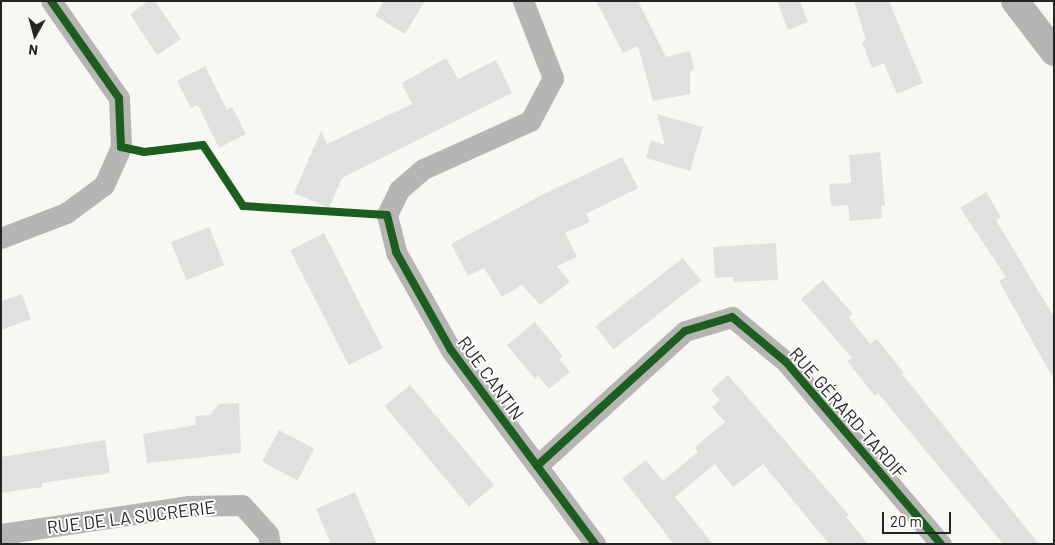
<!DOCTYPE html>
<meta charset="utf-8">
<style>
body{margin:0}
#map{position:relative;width:1055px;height:545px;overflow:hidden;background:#f9f7f4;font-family:Barlow,sans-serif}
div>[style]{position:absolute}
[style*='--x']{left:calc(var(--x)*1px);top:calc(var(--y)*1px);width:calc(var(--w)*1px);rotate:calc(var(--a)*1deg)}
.building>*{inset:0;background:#e1e0df;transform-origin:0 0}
.minor>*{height:21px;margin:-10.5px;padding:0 10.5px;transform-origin:10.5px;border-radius:10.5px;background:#b6b5b3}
.secondary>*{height:28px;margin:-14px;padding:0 14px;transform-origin:14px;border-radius:14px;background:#b5b4b3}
.cycleway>*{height:8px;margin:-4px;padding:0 4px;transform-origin:4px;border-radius:4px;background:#1b5e20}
span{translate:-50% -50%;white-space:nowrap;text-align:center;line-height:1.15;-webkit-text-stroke:4px #fff;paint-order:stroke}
.street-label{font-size:18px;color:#252423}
.frame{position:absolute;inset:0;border:2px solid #252423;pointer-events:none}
.north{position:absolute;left:10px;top:10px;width:50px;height:50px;-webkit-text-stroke:4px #fff;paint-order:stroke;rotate:187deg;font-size:14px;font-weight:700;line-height:20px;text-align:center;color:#252423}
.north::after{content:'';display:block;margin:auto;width:18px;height:22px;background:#252423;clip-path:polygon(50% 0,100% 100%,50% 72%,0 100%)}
.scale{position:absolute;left:882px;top:512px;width:69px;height:22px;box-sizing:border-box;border:2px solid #252423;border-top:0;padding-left:6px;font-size:15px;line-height:18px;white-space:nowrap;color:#252423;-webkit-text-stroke:4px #fff;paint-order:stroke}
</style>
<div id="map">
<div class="building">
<div style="clip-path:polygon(148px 1px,155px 1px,181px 39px,157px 55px,130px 14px)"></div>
<div style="clip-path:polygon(384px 1px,425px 1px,405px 34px,375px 16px)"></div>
<div style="clip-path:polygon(596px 1px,638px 1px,666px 57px,690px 51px,694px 69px,690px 72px,690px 94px,653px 101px,638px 46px,623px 53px)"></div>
<div style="clip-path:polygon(777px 1px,800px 1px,808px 22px,788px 30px)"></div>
<div style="clip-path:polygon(854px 1px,889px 1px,923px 83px,897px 94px,884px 63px,872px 68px,862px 42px,866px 40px)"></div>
<div style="clip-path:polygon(446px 58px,458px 79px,496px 60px,512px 93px,342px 178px,329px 208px,294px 193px,321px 131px,327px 144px,412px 104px,402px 83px)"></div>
<div style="clip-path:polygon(205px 66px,227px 110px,232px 107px,246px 134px,219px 148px,198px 105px,191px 108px,177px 81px)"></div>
<div style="clip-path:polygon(657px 114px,703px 127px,690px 171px,646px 158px,651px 140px,665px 145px)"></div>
<div style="clip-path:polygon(880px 152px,885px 205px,881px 206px,882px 218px,850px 221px,848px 205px,831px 206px,829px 184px,851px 183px,849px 155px)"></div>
<div style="clip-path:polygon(622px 157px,638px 188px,586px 214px,590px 222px,565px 233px,577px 257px,557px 266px,570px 282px,540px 305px,522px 285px,502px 297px,484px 268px,468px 276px,451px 244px,542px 195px)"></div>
<div style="clip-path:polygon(986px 192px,1001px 217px,996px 220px,1054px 317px,1054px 380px,999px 281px,1006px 277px,960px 208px)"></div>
<div style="left:209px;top:227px;width:41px;height:41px;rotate:68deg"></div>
<div style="left:324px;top:233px;width:129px;height:38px;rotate:63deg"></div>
<div style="clip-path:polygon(776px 243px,778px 280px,733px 282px,733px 277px,715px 278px,713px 247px)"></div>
<div style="left:683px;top:258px;width:29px;height:111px;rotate:52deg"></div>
<div style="clip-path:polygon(823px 280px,853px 314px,849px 317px,870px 344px,877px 339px,904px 373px,902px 374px,1039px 544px,1003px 544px,878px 393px,875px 396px,847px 361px,852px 358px,801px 299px)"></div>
<div style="clip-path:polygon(22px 294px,31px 319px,1px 330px,1px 301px)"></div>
<div style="clip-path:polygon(535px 322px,563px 356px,559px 359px,570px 372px,549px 389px,538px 376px,535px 379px,507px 345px)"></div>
<div style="clip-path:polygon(728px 375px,849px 515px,846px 517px,868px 544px,829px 544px,763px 464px,733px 487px,715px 464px,675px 497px,713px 544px,674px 544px,622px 478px,646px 460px,663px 481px,698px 452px,695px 447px,725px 422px,712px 407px,720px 400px,711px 390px)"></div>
<div style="left:410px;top:385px;width:131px;height:33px;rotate:50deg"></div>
<div style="clip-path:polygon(239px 403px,241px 453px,147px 463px,143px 434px,196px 425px,195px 416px,210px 415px,219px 404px)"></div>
<div style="left:279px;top:430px;width:40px;height:36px;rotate:28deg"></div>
<div style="clip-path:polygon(105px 440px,110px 473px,42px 483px,42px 487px,1px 493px,1px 457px)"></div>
<div style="clip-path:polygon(355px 492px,377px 544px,331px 544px,316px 509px)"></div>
</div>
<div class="minor">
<div style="--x:523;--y:1;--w:83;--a:68.7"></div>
<div style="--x:553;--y:78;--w:49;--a:118.1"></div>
<div style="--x:530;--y:121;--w:117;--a:155.8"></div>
<div style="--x:423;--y:169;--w:32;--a:139"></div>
<div style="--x:399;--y:190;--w:28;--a:116"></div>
<div style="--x:387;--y:215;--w:38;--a:76"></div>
<div style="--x:396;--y:252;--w:112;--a:60.7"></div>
<div style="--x:451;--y:350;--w:242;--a:53.4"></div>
<div style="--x:1;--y:238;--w:70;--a:-21"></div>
<div style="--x:66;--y:213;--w:47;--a:-36.4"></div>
<div style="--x:104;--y:185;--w:42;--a:-65.9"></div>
<div style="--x:121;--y:147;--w:49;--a:-92.3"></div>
<div style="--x:119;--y:98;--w:118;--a:-125"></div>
<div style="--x:537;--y:466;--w:200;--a:-42.4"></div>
<div style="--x:685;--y:331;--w:49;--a:-16.6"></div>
<div style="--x:732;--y:317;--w:70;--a:39.8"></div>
<div style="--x:786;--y:362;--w:239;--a:49.6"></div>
<div style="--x:1;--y:534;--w:190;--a:-8.5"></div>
<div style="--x:189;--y:506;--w:53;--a:-1.1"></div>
<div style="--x:242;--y:505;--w:39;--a:48"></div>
<div style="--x:268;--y:534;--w:10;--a:79"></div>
</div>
<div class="secondary">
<div style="--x:1015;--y:1;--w:64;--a:52.6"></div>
</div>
<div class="cycleway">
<div style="--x:51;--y:1;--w:118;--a:55"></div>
<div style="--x:119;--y:98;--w:49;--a:87.7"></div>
<div style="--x:121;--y:147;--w:24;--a:12"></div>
<div style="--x:144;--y:152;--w:59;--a:-6.8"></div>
<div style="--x:203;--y:145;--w:73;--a:56.7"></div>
<div style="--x:243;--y:206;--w:144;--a:3.6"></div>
<div style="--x:387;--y:215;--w:38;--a:76"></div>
<div style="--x:396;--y:252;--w:112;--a:60.7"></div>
<div style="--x:451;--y:350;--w:242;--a:53.4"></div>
<div style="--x:537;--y:466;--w:200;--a:-42.4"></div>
<div style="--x:685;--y:331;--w:49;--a:-16.6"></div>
<div style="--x:732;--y:317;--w:70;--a:39.8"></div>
<div style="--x:786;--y:362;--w:239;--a:49.6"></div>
</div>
<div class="street-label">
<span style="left:491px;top:378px;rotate:54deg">RUE CANTIN</span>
<span style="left:848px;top:413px;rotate:49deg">RUE GÉRARD-TARDIF</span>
<span style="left:131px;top:517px;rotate:-7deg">RUE DE LA SUCRERIE</span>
</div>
<div class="frame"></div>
<div class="north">N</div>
<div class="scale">20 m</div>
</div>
